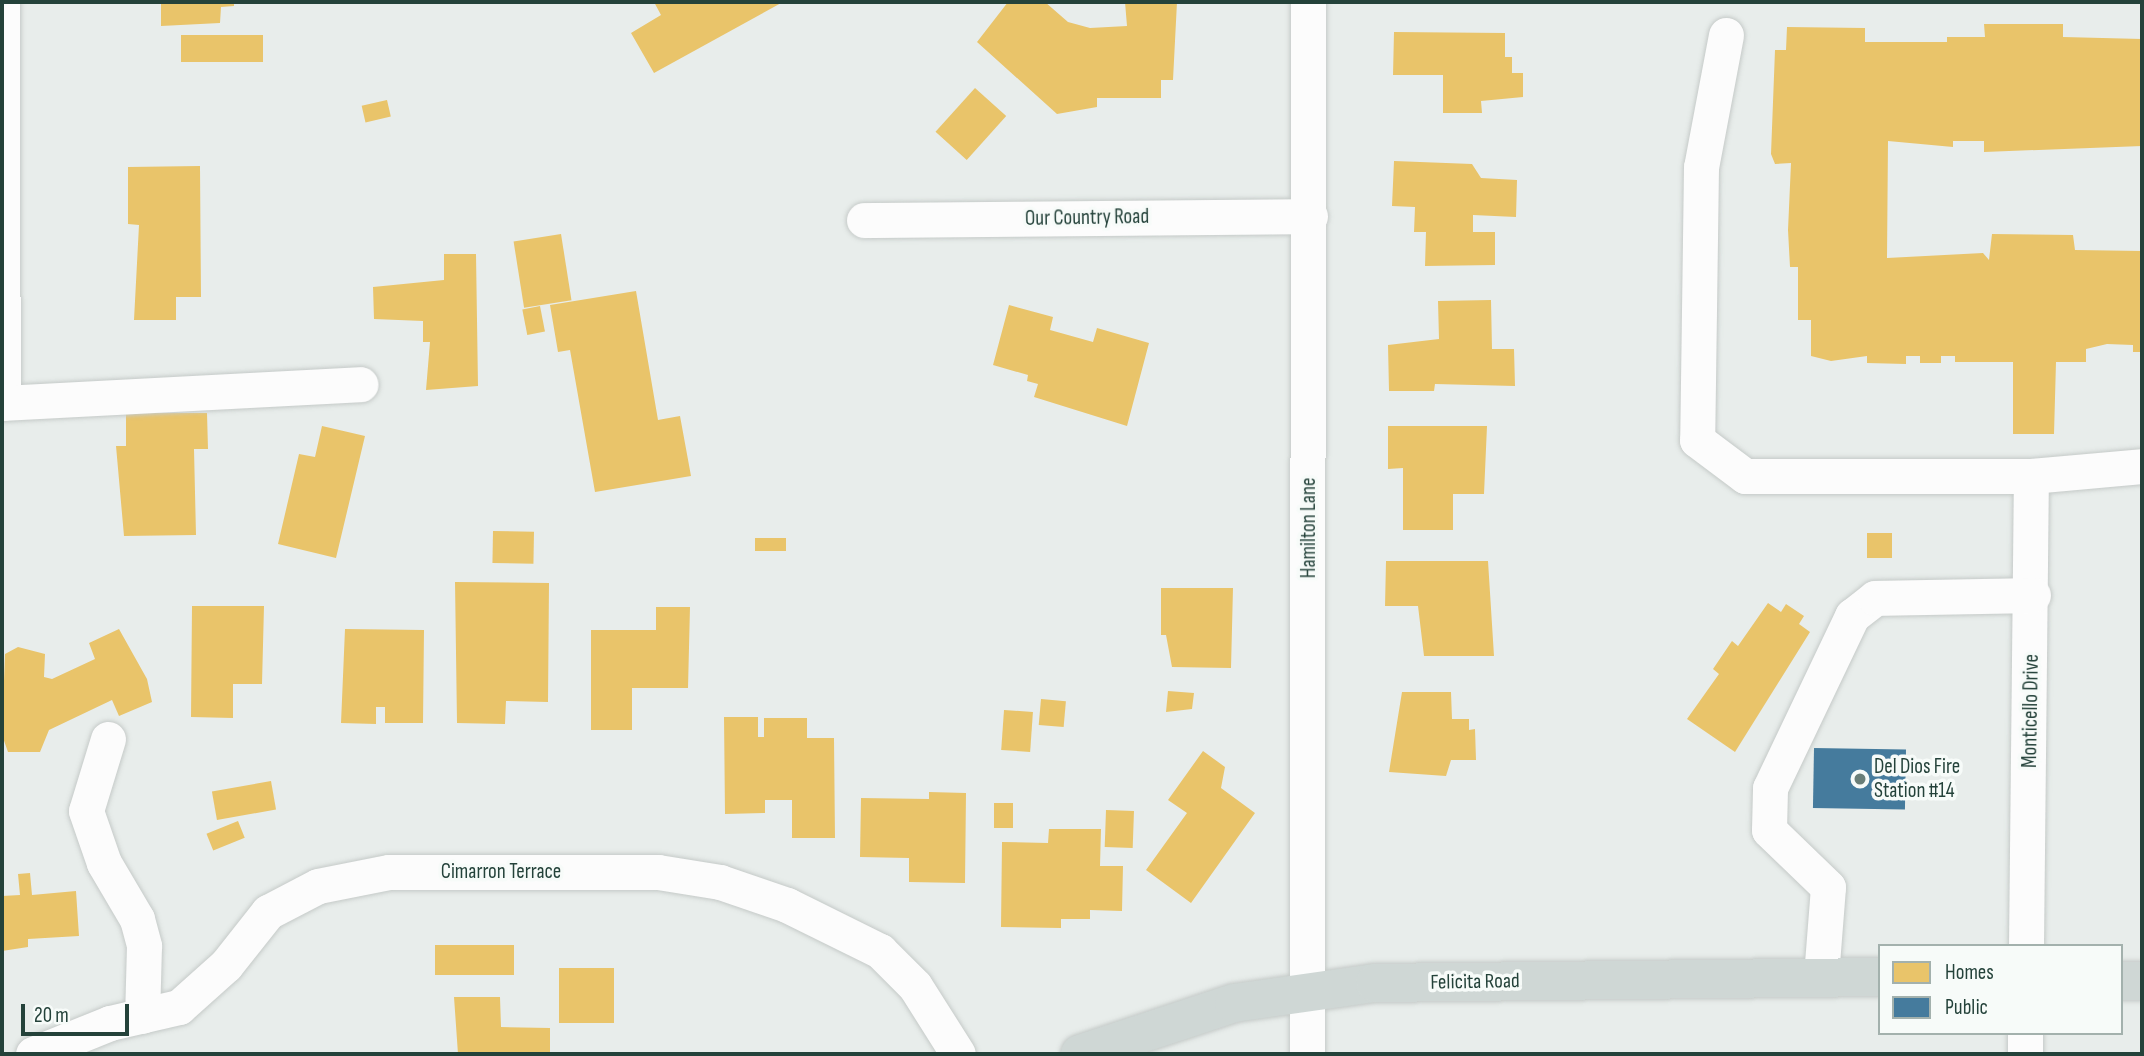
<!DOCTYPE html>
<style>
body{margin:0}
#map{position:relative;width:2144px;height:1056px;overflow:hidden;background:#e8edeb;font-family:"Sofia Sans Condensed",sans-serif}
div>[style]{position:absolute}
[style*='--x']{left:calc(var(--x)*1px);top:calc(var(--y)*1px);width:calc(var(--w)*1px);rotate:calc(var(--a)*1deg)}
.homes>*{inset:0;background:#e9c46a;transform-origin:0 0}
.public>*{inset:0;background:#457b9d;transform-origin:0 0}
.roads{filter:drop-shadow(0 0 2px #c5cac8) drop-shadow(0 0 2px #c5cac8)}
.minor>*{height:35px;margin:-17.5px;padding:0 17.5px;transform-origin:17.5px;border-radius:17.5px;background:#fcfcfc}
.major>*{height:38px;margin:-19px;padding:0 19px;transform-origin:19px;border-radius:19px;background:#cfd7d5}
.dots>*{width:19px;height:19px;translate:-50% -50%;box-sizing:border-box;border:4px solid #f7fbf9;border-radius:50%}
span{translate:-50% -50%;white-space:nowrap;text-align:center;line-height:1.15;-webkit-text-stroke:7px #f7fbf9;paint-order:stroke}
.street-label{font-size:21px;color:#24423a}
.poi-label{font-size:21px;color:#24423a}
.left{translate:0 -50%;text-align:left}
.frame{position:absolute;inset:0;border:4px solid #24423a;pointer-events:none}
.legend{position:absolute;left:1878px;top:944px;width:245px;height:91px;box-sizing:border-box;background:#f7fbf9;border:2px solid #a3b1ad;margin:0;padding:9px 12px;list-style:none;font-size:21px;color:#24423a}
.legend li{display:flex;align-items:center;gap:14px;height:35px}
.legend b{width:35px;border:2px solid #a3b1ad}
.scale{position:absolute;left:21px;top:1004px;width:108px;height:32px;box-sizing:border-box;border:4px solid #24423a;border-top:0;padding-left:9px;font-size:21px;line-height:24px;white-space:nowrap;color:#24423a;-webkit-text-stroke:5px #f7fbf9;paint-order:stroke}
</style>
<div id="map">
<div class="homes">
<div style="clip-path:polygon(161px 2px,234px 2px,234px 6px,221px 7px,220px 23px,161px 26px)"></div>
<div style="clip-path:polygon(654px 2px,783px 2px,654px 73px,631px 33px,661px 15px)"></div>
<div style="clip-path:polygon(1008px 2px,1045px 2px,1068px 22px,1090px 28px,1127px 26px,1125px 2px,1177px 2px,1173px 80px,1161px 80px,1161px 98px,1097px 98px,1097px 107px,1057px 114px,977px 42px)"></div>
<div style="clip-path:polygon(1984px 24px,2063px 24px,2063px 37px,2142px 39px,2142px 146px,1984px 152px,1984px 141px,1953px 141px,1953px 147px,1888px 141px,1887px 258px,1983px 253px,1989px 260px,1992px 234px,2073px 235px,2075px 250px,2142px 251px,2142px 352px,2133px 352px,2133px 345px,2107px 344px,2086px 349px,2086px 362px,2056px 362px,2054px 434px,2013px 434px,2013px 362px,1955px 362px,1955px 356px,1941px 356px,1941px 363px,1920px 363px,1920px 356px,1906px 356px,1906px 364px,1867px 363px,1867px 356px,1831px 361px,1811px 356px,1811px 320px,1798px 320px,1798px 267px,1790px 267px,1788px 230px,1791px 163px,1775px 164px,1771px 154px,1775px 50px,1786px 50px,1787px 27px,1865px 28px,1865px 42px,1947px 42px,1947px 37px,1985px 37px)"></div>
<div style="clip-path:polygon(1394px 32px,1505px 33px,1505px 57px,1512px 57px,1512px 73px,1523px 73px,1523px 97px,1481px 101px,1482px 113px,1443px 113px,1443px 75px,1393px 75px)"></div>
<div style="left:263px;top:35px;width:27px;height:82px;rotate:90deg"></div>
<div style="left:975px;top:88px;width:42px;height:59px;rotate:42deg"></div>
<div style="left:387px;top:100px;width:17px;height:26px;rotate:77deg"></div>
<div style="clip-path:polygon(1394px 161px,1472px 164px,1481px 178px,1517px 180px,1516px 217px,1473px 215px,1473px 232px,1495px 232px,1495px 265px,1425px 266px,1426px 232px,1414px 232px,1415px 207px,1392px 206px)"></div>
<div style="clip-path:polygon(200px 166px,201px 297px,176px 297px,176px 320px,134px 320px,139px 225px,128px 224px,128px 167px)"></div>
<div style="left:561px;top:234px;width:67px;height:48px;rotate:81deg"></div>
<div style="clip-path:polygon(444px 254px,476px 254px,478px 386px,426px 390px,430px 342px,423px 342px,423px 321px,374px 319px,373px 287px,444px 280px)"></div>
<div style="clip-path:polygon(636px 291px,658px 420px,680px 416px,691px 476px,595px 492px,570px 350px,558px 352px,550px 305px)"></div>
<div style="clip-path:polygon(1491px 300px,1492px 349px,1514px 349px,1515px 386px,1435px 384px,1434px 391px,1389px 391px,1388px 345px,1439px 339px,1438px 301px)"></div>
<div style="clip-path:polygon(1009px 305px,1053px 317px,1050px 330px,1093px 342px,1097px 328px,1149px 343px,1127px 426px,1034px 397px,1038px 384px,1027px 381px,1028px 375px,993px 365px)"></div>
<div style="left:540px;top:306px;width:26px;height:18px;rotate:79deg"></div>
<div style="clip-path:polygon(126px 413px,207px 413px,208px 449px,194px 449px,196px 535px,124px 536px,116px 446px,126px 446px)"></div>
<div style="clip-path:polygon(322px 426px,365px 436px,336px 558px,278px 544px,299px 454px,315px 457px)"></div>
<div style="clip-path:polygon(1388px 426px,1487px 426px,1484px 494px,1453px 494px,1453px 530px,1403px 530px,1403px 468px,1388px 469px)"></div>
<div style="left:493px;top:531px;width:41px;height:32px;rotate:1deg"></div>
<div style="left:1867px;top:533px;width:25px;height:25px"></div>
<div style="left:786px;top:538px;width:13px;height:31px;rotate:90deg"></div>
<div style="clip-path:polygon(1386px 561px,1488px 561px,1494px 656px,1424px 656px,1418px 606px,1385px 606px)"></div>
<div style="clip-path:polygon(455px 582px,549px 583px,548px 702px,506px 701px,505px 724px,457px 723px)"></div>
<div style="clip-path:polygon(1161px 588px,1233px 588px,1231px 668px,1172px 667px,1166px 635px,1161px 635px)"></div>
<div style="clip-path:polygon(1768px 603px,1781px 612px,1786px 604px,1804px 616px,1799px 624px,1810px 632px,1735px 752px,1687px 719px,1719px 674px,1713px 669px,1732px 641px,1738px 646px)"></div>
<div style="clip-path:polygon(192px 606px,264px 606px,262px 684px,233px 684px,233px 718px,191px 717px)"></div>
<div style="clip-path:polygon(656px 607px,690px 607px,688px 688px,632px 688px,632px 730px,591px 730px,591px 630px,656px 630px)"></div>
<div style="clip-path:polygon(119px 629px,147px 679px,152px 702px,119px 716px,112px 700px,49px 730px,40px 752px,8px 752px,2px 735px,5px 654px,18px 647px,45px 654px,44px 677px,52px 679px,95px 659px,89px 643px)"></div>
<div style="clip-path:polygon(345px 629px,424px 630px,423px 723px,385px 723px,385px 707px,376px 707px,376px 724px,341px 723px)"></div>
<div style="clip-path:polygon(1168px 691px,1194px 693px,1192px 709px,1166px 712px)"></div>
<div style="clip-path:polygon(1402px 692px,1451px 692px,1452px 719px,1469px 719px,1469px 730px,1475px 729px,1476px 760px,1451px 760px,1446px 776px,1389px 772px)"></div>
<div style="left:1041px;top:699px;width:25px;height:26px;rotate:5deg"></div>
<div style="left:1004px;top:710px;width:29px;height:40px;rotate:4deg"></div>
<div style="clip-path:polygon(724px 717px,758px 717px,758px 737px,764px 737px,764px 718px,807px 718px,807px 738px,834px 738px,835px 838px,792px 838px,792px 800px,765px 800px,765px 813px,725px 814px)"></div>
<div style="clip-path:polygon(1203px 751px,1225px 767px,1221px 788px,1255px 813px,1191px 903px,1146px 870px,1187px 813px,1168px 800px)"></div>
<div style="left:271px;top:781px;width:29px;height:60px;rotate:80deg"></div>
<div style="clip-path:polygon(929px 792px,966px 793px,965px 883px,909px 882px,909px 858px,860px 857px,861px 798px,929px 799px)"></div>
<div style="left:994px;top:803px;width:19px;height:25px"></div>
<div style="left:1106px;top:810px;width:28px;height:37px;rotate:2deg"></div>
<div style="left:238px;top:821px;width:18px;height:34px;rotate:68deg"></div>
<div style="clip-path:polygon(1049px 829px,1101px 829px,1100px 866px,1123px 866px,1122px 911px,1090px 910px,1090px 919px,1061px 919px,1061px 928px,1001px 927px,1002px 842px,1048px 843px)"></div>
<div style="clip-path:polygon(30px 873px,32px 895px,76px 891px,79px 936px,28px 939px,28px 947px,2px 951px,2px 896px,20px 895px,18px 874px)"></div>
<div style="left:514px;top:945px;width:30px;height:79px;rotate:90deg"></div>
<div style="left:614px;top:968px;width:55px;height:55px;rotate:90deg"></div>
<div style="clip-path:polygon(454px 997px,500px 997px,501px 1027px,550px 1028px,550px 1054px,458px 1054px)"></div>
</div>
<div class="public">
<div style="left:1814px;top:748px;width:92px;height:60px;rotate:1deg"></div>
</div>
<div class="roads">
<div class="minor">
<div style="--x:2;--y:2;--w:401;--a:89.9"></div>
<div style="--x:3;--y:403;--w:358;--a:-3"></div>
<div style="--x:1726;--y:35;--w:134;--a:100.7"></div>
<div style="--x:1701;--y:167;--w:273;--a:90.8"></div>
<div style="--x:1697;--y:440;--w:60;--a:36.9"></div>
<div style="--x:1745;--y:476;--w:286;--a:0"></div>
<div style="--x:2031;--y:476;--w:111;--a:-5.1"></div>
<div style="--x:864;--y:220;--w:446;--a:-0.5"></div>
<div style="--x:108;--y:739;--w:75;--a:107"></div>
<div style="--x:86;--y:811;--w:55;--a:70.9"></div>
<div style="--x:104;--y:863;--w:65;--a:59.5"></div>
<div style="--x:137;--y:919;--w:28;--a:75"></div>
<div style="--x:144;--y:946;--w:70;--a:91.6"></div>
<div style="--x:2026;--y:946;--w:470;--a:-89.4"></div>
<div style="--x:1821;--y:976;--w:89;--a:-85.5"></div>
<div style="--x:1828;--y:887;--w:82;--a:-136"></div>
<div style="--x:1769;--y:830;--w:42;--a:-88.6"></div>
<div style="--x:1770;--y:788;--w:191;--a:-64.5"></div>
<div style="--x:1852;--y:616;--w:29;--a:-38"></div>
<div style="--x:1875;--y:598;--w:158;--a:-1.1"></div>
<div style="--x:33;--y:1054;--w:83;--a:-21.9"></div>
<div style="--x:110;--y:1023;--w:71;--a:-13.1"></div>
<div style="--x:179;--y:1007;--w:63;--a:-41.8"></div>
<div style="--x:226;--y:965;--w:68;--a:-51.6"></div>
<div style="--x:268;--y:912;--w:56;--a:-27.5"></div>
<div style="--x:318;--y:886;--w:72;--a:-11.2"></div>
<div style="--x:389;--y:872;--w:269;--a:0"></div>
<div style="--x:658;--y:872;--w:63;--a:9.2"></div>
<div style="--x:720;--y:882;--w:71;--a:18.9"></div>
<div style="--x:787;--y:905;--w:104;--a:26.3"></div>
<div style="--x:880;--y:951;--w:49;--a:45"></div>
<div style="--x:915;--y:986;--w:80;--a:57.7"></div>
<div style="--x:1307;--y:1054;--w:1052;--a:-89.95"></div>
<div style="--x:2025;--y:1054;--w:21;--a:-90"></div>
</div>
<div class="major">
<div style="--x:2121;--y:981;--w:21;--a:0"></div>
<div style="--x:1080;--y:1054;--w:162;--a:-18.3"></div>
<div style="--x:1234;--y:1003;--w:142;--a:-8.1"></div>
<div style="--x:1375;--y:983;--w:505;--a:-0.68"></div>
</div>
</div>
<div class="dots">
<div style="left:1860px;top:779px;background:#697e78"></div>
</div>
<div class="street-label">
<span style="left:1087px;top:218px;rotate:-1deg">Our Country Road</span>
<span style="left:1309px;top:528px;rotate:-90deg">Hamilton Lane</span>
<span style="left:2031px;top:711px;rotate:-89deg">Monticello Drive</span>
<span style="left:501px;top:872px">Cimarron Terrace</span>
<span style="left:1475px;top:982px;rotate:-1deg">Felicita Road</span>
</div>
<div class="poi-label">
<span class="left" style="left:1874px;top:779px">Del Dios Fire<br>Station #14</span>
</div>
<div class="frame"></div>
<ul class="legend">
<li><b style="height:19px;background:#e9c46a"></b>Homes</li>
<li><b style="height:19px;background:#457b9d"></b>Public</li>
</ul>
<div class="scale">20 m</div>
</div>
